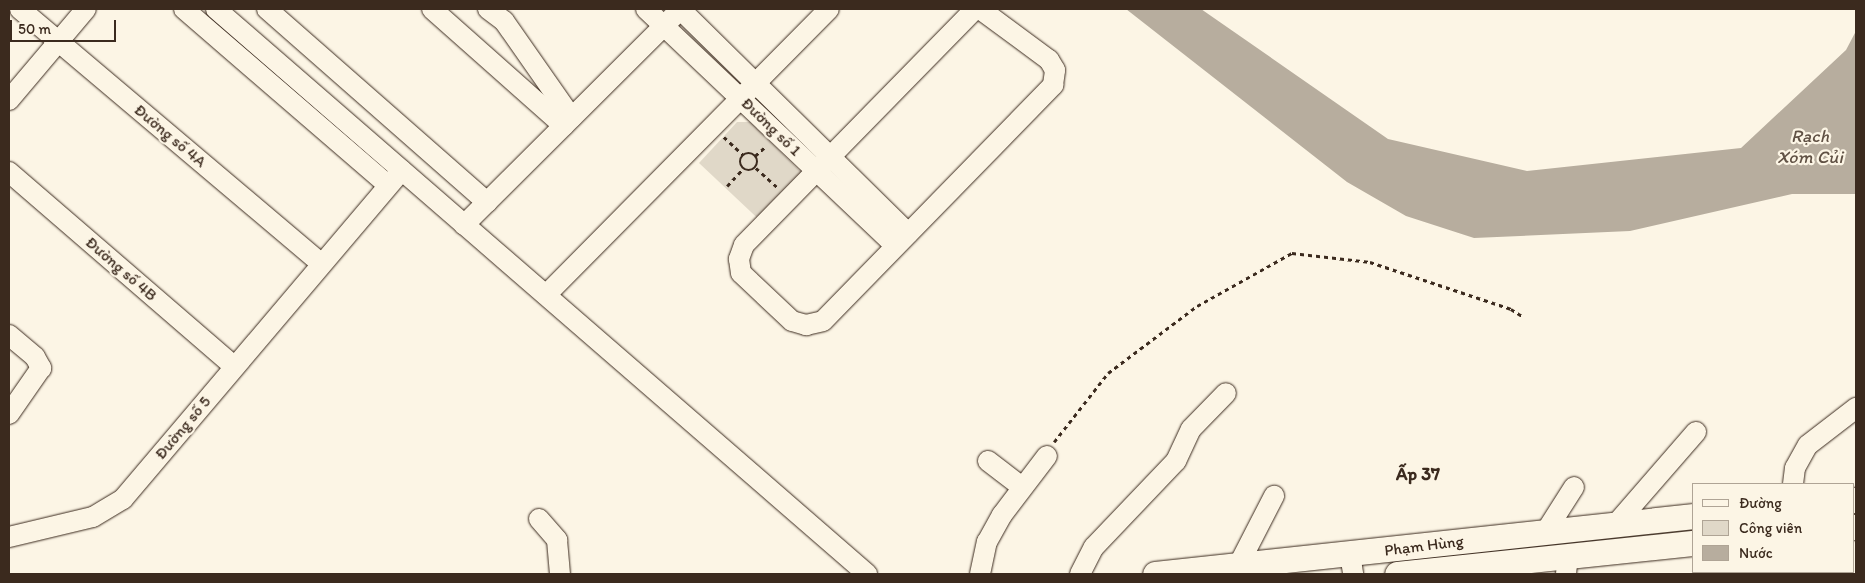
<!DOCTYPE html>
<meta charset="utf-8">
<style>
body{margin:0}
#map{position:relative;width:1865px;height:583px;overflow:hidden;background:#fcf5e5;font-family:Itim,sans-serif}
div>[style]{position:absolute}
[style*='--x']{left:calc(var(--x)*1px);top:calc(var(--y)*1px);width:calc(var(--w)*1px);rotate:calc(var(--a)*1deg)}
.green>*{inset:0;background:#e0d8c8}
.water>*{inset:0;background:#b7ad9e}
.path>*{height:2.5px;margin-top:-1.25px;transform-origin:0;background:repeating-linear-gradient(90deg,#3b2a1e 0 4px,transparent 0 8px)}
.path>.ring{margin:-1.25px;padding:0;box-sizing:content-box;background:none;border:2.5px solid #3b2a1e;border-radius:50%}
.roads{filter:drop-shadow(0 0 1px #3b2a1e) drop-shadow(0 0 1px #3b2a1e)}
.minor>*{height:20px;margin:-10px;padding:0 10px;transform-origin:10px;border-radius:10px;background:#fcf5e5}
.major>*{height:25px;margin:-12.5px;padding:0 12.5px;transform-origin:12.5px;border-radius:12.5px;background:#fcf5e5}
span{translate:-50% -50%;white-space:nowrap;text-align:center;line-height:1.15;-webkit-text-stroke:4.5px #fcf5e5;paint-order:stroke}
.street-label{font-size:16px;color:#3b2a1e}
.water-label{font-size:18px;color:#605144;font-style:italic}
.neighbourhood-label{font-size:18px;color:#3b2a1e;font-weight:700}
.frame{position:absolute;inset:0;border:10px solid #3b2a1e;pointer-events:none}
.legend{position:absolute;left:1692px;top:483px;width:162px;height:90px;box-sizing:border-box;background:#fcf5e5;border:1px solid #afa495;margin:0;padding:6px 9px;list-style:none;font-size:15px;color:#3b2a1e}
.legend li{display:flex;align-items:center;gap:10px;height:25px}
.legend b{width:25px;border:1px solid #afa495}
.scale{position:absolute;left:10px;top:20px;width:106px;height:22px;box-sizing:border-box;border:2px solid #3b2a1e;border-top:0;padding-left:6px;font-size:15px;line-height:18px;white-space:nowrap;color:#3b2a1e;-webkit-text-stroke:4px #fcf5e5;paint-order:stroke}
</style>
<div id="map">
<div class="green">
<div style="clip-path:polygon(737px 122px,750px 122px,804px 175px,768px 228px,699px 163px)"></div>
</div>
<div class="water">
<div style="clip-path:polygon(1126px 9px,1201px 9px,1388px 139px,1527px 171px,1741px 148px,1846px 50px,1856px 31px,1856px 194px,1792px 194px,1630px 231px,1474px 238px,1406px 216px,1347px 182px)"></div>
</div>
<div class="path">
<div style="--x:724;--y:137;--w:26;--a:43"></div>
<div class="ring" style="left:740px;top:153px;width:15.5px;height:15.5px"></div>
<div style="--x:755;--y:156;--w:15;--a:-42"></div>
<div style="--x:756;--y:168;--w:30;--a:42"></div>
<div style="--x:727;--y:186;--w:23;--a:-47"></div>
<div style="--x:1054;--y:442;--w:88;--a:-52"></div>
<div style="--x:1108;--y:373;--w:111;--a:-37"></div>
<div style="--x:1197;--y:306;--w:109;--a:-29.2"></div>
<div style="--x:1292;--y:253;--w:79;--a:6.6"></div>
<div style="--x:1370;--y:262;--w:149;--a:18.4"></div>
<div style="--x:1511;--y:309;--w:15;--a:32"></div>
</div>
<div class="roads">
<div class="minor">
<div style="--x:20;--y:9;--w:394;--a:40.2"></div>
<div style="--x:184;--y:9;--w:269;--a:40.8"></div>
<div style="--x:216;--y:9;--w:862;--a:40.95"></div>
<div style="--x:267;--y:9;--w:293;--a:41.3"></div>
<div style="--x:432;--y:9;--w:176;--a:41.6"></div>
<div style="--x:488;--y:9;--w:20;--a:37"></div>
<div style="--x:504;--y:21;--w:118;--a:55"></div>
<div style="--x:646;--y:9;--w:344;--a:43.5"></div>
<div style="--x:680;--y:9;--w:320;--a:44.5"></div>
<div style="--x:975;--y:9;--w:330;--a:134.4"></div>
<div style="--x:744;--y:245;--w:15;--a:110"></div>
<div style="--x:739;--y:259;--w:14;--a:82"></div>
<div style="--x:741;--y:273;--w:70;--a:43.3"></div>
<div style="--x:792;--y:321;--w:15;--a:16"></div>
<div style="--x:806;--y:325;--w:17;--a:-13"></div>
<div style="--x:823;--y:321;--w:330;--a:-45.7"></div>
<div style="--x:1053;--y:85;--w:15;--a:-82"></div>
<div style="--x:1055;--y:70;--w:12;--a:-121"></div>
<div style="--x:1049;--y:60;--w:86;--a:-143.5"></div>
<div style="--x:9;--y:100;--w:119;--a:-49.8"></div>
<div style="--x:9;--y:172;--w:297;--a:40.8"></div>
<div style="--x:464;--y:225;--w:296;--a:-44.9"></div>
<div style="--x:546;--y:295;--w:402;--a:-45.3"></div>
<div style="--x:9;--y:335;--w:34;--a:40"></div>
<div style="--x:35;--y:357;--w:13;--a:61"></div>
<div style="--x:41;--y:368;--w:56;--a:124.8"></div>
<div style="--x:988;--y:461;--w:43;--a:37.4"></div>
<div style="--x:1793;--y:484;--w:16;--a:-83"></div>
<div style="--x:1795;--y:468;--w:26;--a:-61"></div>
<div style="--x:1808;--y:445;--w:61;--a:-37.6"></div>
<div style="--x:539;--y:519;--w:28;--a:49"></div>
<div style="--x:557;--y:540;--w:34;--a:85"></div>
<div style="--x:1616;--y:524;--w:122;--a:-49"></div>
<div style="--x:1546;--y:531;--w:52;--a:-57.5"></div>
<div style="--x:9;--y:537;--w:86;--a:-13.4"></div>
<div style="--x:93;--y:517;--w:35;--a:-31"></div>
<div style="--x:123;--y:499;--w:431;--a:-49.7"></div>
<div style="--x:1350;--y:554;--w:20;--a:81"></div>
<div style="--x:1238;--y:566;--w:79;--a:-62.8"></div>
<div style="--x:1807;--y:572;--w:5;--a:22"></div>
<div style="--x:980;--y:574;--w:33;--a:-78"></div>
<div style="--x:987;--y:542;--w:31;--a:-61"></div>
<div style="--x:1002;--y:515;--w:74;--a:-52.7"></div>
<div style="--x:1080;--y:574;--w:30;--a:-63"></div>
<div style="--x:1094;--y:547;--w:119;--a:-46.4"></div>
<div style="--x:1176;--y:461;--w:35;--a:-65"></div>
<div style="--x:1191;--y:429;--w:50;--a:-45.8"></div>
<div style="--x:1566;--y:574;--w:19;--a:-84"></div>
<div style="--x:1778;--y:574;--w:3;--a:-45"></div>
</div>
<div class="major">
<div style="--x:1854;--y:500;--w:2;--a:0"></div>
<div style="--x:1854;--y:527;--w:2;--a:0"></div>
<div style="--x:1155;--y:574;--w:542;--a:-6.14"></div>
<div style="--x:1397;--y:574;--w:299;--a:-6"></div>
</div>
</div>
<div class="street-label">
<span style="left:771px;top:127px;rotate:44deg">Đường số 1</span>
<span style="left:170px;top:136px;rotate:40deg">Đường số 4A</span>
<span style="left:121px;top:269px;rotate:41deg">Đường số 4B</span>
<span style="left:183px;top:428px;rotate:-50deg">Đường số 5</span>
<span style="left:1424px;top:546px;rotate:-7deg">Phạm Hùng</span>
</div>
<div class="water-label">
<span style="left:1810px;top:147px">Rạch<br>Xóm Củi</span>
</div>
<div class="neighbourhood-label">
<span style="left:1418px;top:474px">Ấp 37</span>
</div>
<div class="frame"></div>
<ul class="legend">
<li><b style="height:6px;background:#fcf5e5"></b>Đường</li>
<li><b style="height:14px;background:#e0d8c8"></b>Công viên</li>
<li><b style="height:14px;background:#b7ad9e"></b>Nước</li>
</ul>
<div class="scale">50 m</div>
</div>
